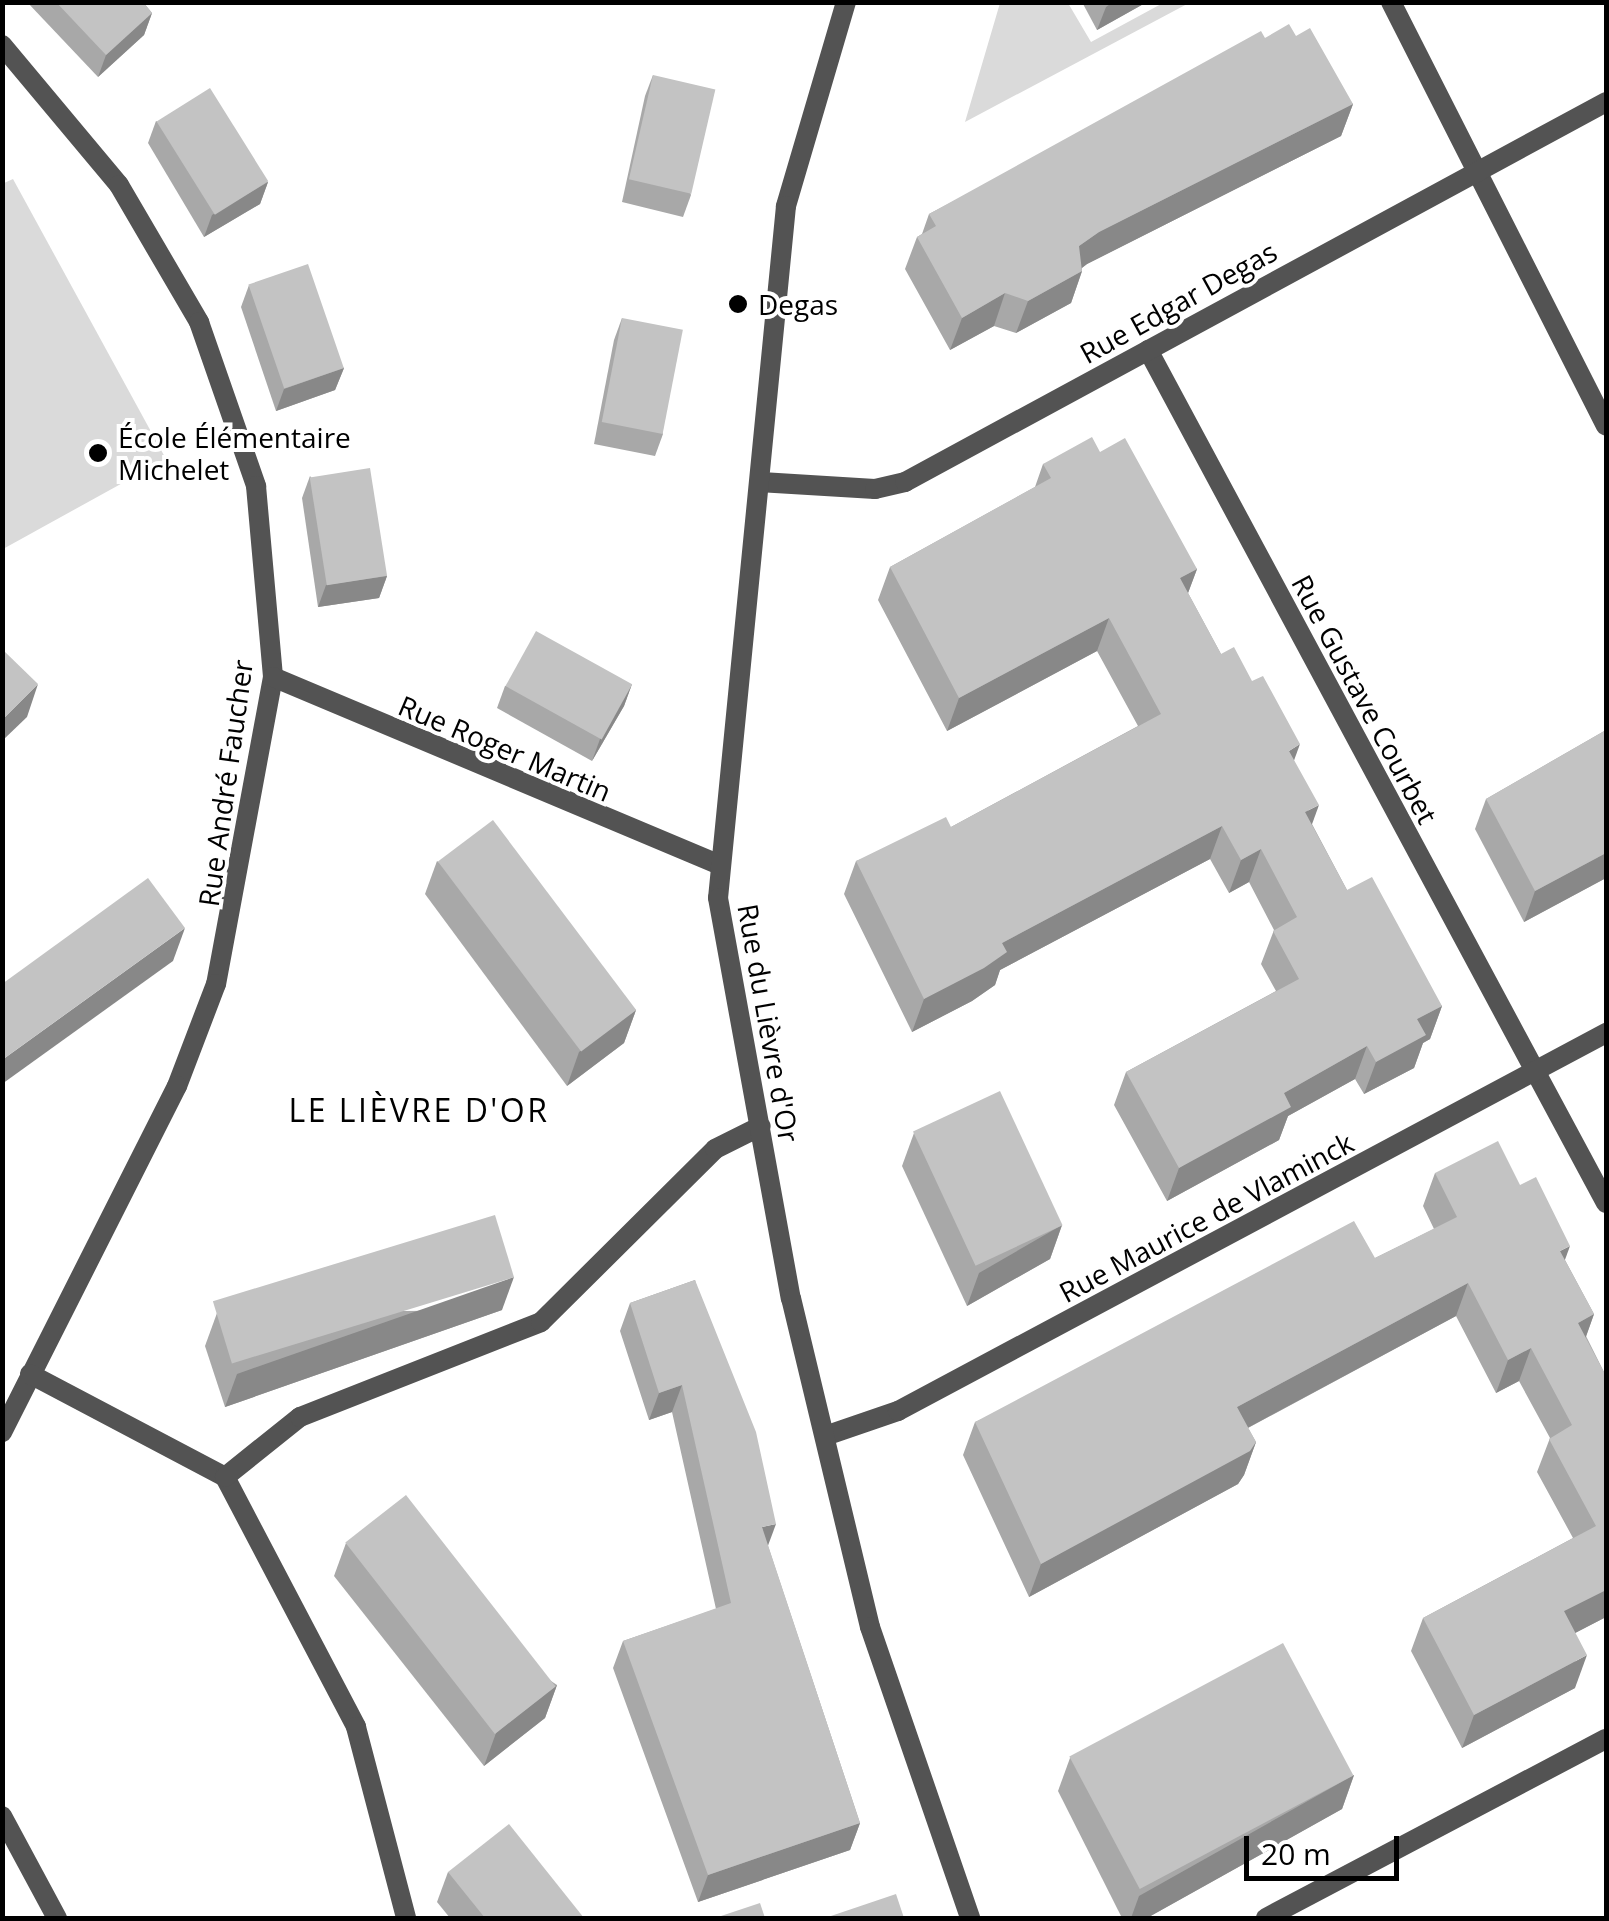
<!DOCTYPE html>
<meta charset="utf-8">
<style>
body{margin:0}
#map{position:relative;width:1609px;height:1921px;overflow:hidden;background:#fff;font-family:"Open Sans",sans-serif}
div>[style]{position:absolute}
[style*='--x']{left:calc(var(--x)*1px);top:calc(var(--y)*1px);width:calc(var(--w)*1px);rotate:calc(var(--a)*1deg)}
.green>*{inset:0;background:#dadada}
.minor>*{height:20px;margin:-10px;padding:0 10px;transform-origin:10px;border-radius:10px;background:#535353}
.tertiary>*{height:20px;margin:-10px;padding:0 10px;transform-origin:10px;border-radius:10px;background:#535353}
.wall>*{inset:0;background:#a8a8a8}
.shaded-wall>*{inset:0;background:#888}
.building>*{inset:0;background:#c3c3c3;transform-origin:0 0}
.dots>*{width:28px;height:28px;translate:-50% -50%;box-sizing:border-box;border:5px solid #fff;border-radius:50%}
span{translate:-50% -50%;white-space:nowrap;text-align:center;line-height:1.15;-webkit-text-stroke:8px #fff;paint-order:stroke}
.street-label{font-size:28px;color:#000}
.poi-label{font-size:28px;color:#000}
.left{translate:0 -50%;text-align:left}
.quarter-label{font-size:32px;color:#000;letter-spacing:2.5px}
.frame{position:absolute;inset:0;border:5px solid #000;pointer-events:none}
.scale{position:absolute;left:1244px;top:1836px;width:155px;height:45px;box-sizing:border-box;border:5px solid #000;border-top:0;padding-left:12px;font-size:30px;line-height:35px;white-space:nowrap;color:#000;-webkit-text-stroke:8px #fff;paint-order:stroke}
</style>
<div id="map">
<div class="green">
<div style="clip-path:polygon(1000px 3px,1068px 3px,1091px 42px,1163px 3px,1189px 3px,965px 122px)"></div>
<div style="clip-path:polygon(13px 179px,166px 459px,3px 549px,2px 184px)"></div>
</div>
<div class="minor">
<div style="--x:1391;--y:2;--w:475;--a:63.1"></div>
<div style="--x:2;--y:45;--w:182;--a:50.1"></div>
<div style="--x:119;--y:185;--w:159;--a:59.7"></div>
<div style="--x:199;--y:322;--w:174;--a:70.8"></div>
<div style="--x:256;--y:486;--w:192;--a:84.9"></div>
<div style="--x:273;--y:677;--w:312;--a:100.5"></div>
<div style="--x:216;--y:984;--w:109;--a:110.9"></div>
<div style="--x:177;--y:1086;--w:388;--a:116.8"></div>
<div style="--x:1148;--y:350;--w:968;--a:61.77"></div>
<div style="--x:760;--y:482;--w:115;--a:3.5"></div>
<div style="--x:875;--y:489;--w:31;--a:-13"></div>
<div style="--x:905;--y:482;--w:797;--a:-28.46"></div>
<div style="--x:273;--y:677;--w:483;--a:22.8"></div>
<div style="--x:30;--y:1374;--w:221;--a:27.8"></div>
<div style="--x:225;--y:1477;--w:282;--a:62.3"></div>
<div style="--x:356;--y:1727;--w:197;--a:75.3"></div>
<div style="--x:825;--y:1436;--w:77;--a:-18.9"></div>
<div style="--x:898;--y:1411;--w:803;--a:-28.1"></div>
<div style="--x:225;--y:1477;--w:96;--a:-38.7"></div>
<div style="--x:300;--y:1417;--w:259;--a:-21.5"></div>
<div style="--x:541;--y:1322;--w:245;--a:-44.8"></div>
<div style="--x:715;--y:1149;--w:51;--a:-26.6"></div>
<div style="--x:2;--y:1816;--w:116;--a:61.7"></div>
<div style="--x:1266;--y:1918;--w:384;--a:-27.8"></div>
</div>
<div class="tertiary">
<div style="--x:846;--y:2;--w:213;--a:106.4"></div>
<div style="--x:786;--y:206;--w:695;--a:95.61"></div>
<div style="--x:718;--y:898;--w:407;--a:79.7"></div>
<div style="--x:791;--y:1298;--w:338;--a:76.5"></div>
<div style="--x:870;--y:1627;--w:308;--a:71"></div>
</div>
<div class="wall">
<div style="clip-path:polygon(27px 2px,143px 2px,152px 13px,144px 35px,98px 77px)"></div>
<div style="clip-path:polygon(1082px 2px,1147px 2px,1097px 30px)"></div>
<div style="clip-path:polygon(1296px 36px,1353px 104px,1341px 136px,1087px 264px,1082px 268px,1082px 271px,1071px 303px,1016px 333px,994px 326px,950px 350px,905px 269px,917px 237px,922px 234px,929px 214px,1265px 38px)"></div>
<div style="clip-path:polygon(653px 75px,691px 195px,683px 217px,622px 202px,645px 96px)"></div>
<div style="clip-path:polygon(156px 121px,268px 182px,260px 204px,204px 237px,148px 143px)"></div>
<div style="clip-path:polygon(249px 285px,344px 368px,335px 390px,276px 411px,241px 307px)"></div>
<div style="clip-path:polygon(622px 318px,663px 434px,655px 456px,594px 444px,614px 340px)"></div>
<div style="clip-path:polygon(1100px 452px,1197px 569px,1188px 593px,1221px 654px,1294px 761px,1312px 824px,1347px 890px,1442px 1006px,1430px 1039px,1423px 1043px,1414px 1068px,1364px 1094px,1355px 1079px,1288px 1116px,1279px 1140px,1167px 1201px,1114px 1105px,1126px 1072px,1276px 991px,1261px 964px,1274px 930px,1249px 882px,1229px 893px,1210px 859px,1000px 970px,995px 985px,972px 1001px,912px 1032px,844px 894px,856px 861px,951px 827px,1138px 726px,1097px 651px,947px 731px,878px 600px,890px 567px,1035px 487px,1043px 464px)"></div>
<div style="clip-path:polygon(310px 476px,387px 576px,379px 598px,318px 607px,302px 498px)"></div>
<div style="clip-path:polygon(632px 684px,624px 706px,592px 761px,497px 708px,505px 686px)"></div>
<div style="clip-path:polygon(1606px 730px,1606px 878px,1524px 922px,1475px 829px,1486px 799px)"></div>
<div style="clip-path:polygon(437px 861px,636px 1010px,624px 1043px,567px 1086px,425px 894px)"></div>
<div style="clip-path:polygon(914px 1133px,1062px 1225px,1050px 1259px,967px 1306px,902px 1166px)"></div>
<div style="clip-path:polygon(1435px 1173px,1520px 1185px,1565px 1260px,1594px 1314px,1586px 1336px,1606px 1376px,1606px 1617px,1575px 1633px,1575px 1688px,1462px 1748px,1411px 1651px,1423px 1618px,1573px 1538px,1537px 1472px,1550px 1438px,1519px 1381px,1496px 1393px,1456px 1316px,1248px 1428px,1256px 1442px,1244px 1475px,1238px 1484px,1029px 1597px,963px 1455px,975px 1422px,1375px 1258px,1434px 1229px,1423px 1206px)"></div>
<div style="clip-path:polygon(695px 1280px,768px 1546px,860px 1823px,850px 1850px,698px 1902px,613px 1668px,623px 1641px,716px 1609px,672px 1412px,649px 1420px,620px 1331px,630px 1303px)"></div>
<div style="clip-path:polygon(502px 1310px,225px 1407px,205px 1346px,217px 1313px)"></div>
<div style="clip-path:polygon(346px 1543px,557px 1685px,545px 1718px,484px 1766px,334px 1576px)"></div>
<div style="clip-path:polygon(1070px 1758px,1354px 1775px,1342px 1809px,1147px 1918px,1122px 1918px,1058px 1791px)"></div>
<div style="clip-path:polygon(448px 1872px,584px 1918px,450px 1918px,437px 1902px)"></div>
</div>
<div class="shaded-wall">
<div style="clip-path:polygon(1113px 2px,1147px 2px,1097px 30px,1106px 7px)"></div>
<div style="clip-path:polygon(152px 13px,144px 35px,98px 77px,106px 55px)"></div>
<div style="clip-path:polygon(1353px 104px,1341px 136px,1087px 264px,1067px 279px,1079px 246px,1099px 232px)"></div>
<div style="clip-path:polygon(268px 182px,260px 204px,204px 237px,212px 215px)"></div>
<div style="clip-path:polygon(1082px 271px,1071px 303px,1016px 333px,1028px 301px)"></div>
<div style="clip-path:polygon(1005px 293px,994px 326px,950px 350px,962px 318px)"></div>
<div style="clip-path:polygon(344px 368px,335px 390px,276px 411px,284px 389px)"></div>
<div style="clip-path:polygon(1197px 569px,1185px 601px,1180px 578px)"></div>
<div style="clip-path:polygon(387px 576px,379px 598px,318px 607px,326px 585px)"></div>
<div style="clip-path:polygon(1109px 618px,1097px 651px,947px 731px,959px 698px)"></div>
<div style="clip-path:polygon(38px 684px,27px 717px,2px 741px,2px 720px)"></div>
<div style="clip-path:polygon(632px 684px,624px 706px,592px 761px,600px 739px)"></div>
<div style="clip-path:polygon(1300px 744px,1288px 777px,1289px 751px)"></div>
<div style="clip-path:polygon(1319px 805px,1307px 838px,1305px 812px)"></div>
<div style="clip-path:polygon(1222px 826px,1210px 859px,1000px 970px,995px 985px,972px 1001px,912px 1032px,924px 999px,1002px 943px)"></div>
<div style="clip-path:polygon(1261px 849px,1249px 882px,1229px 893px,1241px 860px)"></div>
<div style="clip-path:polygon(1606px 853px,1606px 878px,1524px 922px,1535px 891px)"></div>
<div style="clip-path:polygon(185px 928px,173px 961px,2px 1084px,2px 1060px)"></div>
<div style="clip-path:polygon(1442px 1006px,1430px 1039px,1423px 1043px,1414px 1068px,1364px 1094px,1376px 1062px,1417px 1019px)"></div>
<div style="clip-path:polygon(636px 1010px,624px 1043px,567px 1086px,579px 1052px)"></div>
<div style="clip-path:polygon(1367px 1046px,1355px 1079px,1288px 1116px,1279px 1140px,1167px 1201px,1179px 1168px,1284px 1093px)"></div>
<div style="clip-path:polygon(1062px 1225px,1050px 1259px,967px 1306px,979px 1273px)"></div>
<div style="clip-path:polygon(1570px 1246px,1558px 1279px,1560px 1251px)"></div>
<div style="clip-path:polygon(514px 1277px,502px 1310px,225px 1407px,237px 1374px)"></div>
<div style="clip-path:polygon(1468px 1283px,1456px 1316px,1225px 1440px,1237px 1407px)"></div>
<div style="clip-path:polygon(1594px 1314px,1582px 1348px,1578px 1323px)"></div>
<div style="clip-path:polygon(1531px 1348px,1519px 1381px,1496px 1393px,1508px 1360px)"></div>
<div style="clip-path:polygon(682px 1385px,672px 1412px,649px 1420px,659px 1393px)"></div>
<div style="clip-path:polygon(1256px 1442px,1244px 1475px,1238px 1484px,1029px 1597px,1041px 1564px)"></div>
<div style="clip-path:polygon(776px 1524px,766px 1551px,762px 1527px)"></div>
<div style="clip-path:polygon(1606px 1590px,1606px 1617px,1552px 1645px,1564px 1611px)"></div>
<div style="clip-path:polygon(1587px 1655px,1575px 1688px,1462px 1748px,1474px 1715px)"></div>
<div style="clip-path:polygon(557px 1685px,545px 1718px,484px 1766px,496px 1733px)"></div>
<div style="clip-path:polygon(1354px 1775px,1342px 1809px,1147px 1918px,1131px 1918px,1139px 1896px)"></div>
<div style="clip-path:polygon(860px 1823px,850px 1850px,698px 1902px,708px 1875px)"></div>
</div>
<div class="building">
<div style="clip-path:polygon(56px 2px,143px 2px,152px 13px,106px 55px)"></div>
<div style="clip-path:polygon(1289px 24px,1296px 36px,1310px 28px,1353px 104px,1099px 232px,1079px 246px,1082px 271px,1028px 301px,1005px 293px,962px 318px,917px 237px,936px 226px,929px 214px,1261px 31px,1265px 38px)"></div>
<div style="left:653px;top:75px;width:64px;height:107px;rotate:13deg"></div>
<div style="left:210px;top:88px;width:110px;height:63px;rotate:58deg"></div>
<div style="left:308px;top:264px;width:110px;height:63px;rotate:71deg"></div>
<div style="left:622px;top:318px;width:62px;height:106px;rotate:11deg"></div>
<div style="clip-path:polygon(1092px 437px,1100px 452px,1125px 438px,1197px 569px,1180px 578px,1221px 654px,1234px 647px,1252px 681px,1263px 676px,1300px 744px,1289px 751px,1319px 805px,1305px 812px,1347px 890px,1372px 877px,1442px 1006px,1417px 1019px,1426px 1035px,1376px 1062px,1367px 1046px,1284px 1093px,1291px 1107px,1179px 1168px,1126px 1072px,1299px 979px,1273px 931px,1297px 917px,1261px 849px,1241px 860px,1222px 826px,1002px 943px,1007px 952px,984px 968px,924px 999px,856px 861px,946px 817px,951px 827px,1161px 714px,1109px 618px,959px 698px,890px 567px,1051px 478px,1043px 464px)"></div>
<div style="left:370px;top:468px;width:109px;height:61px;rotate:81deg"></div>
<div style="left:536px;top:631px;width:110px;height:63px;rotate:29deg"></div>
<div style="clip-path:polygon(2px 649px,38px 684px,2px 720px)"></div>
<div style="clip-path:polygon(1606px 730px,1606px 853px,1535px 891px,1486px 799px)"></div>
<div style="left:493px;top:820px;width:238px;height:69px;rotate:53deg"></div>
<div style="clip-path:polygon(148px 878px,185px 928px,2px 1060px,2px 984px)"></div>
<div style="left:1000px;top:1091px;width:148px;height:96px;rotate:65deg"></div>
<div style="clip-path:polygon(1498px 1141px,1520px 1185px,1536px 1177px,1570px 1246px,1560px 1251px,1594px 1314px,1578px 1323px,1606px 1376px,1606px 1590px,1564px 1611px,1587px 1655px,1474px 1715px,1423px 1618px,1596px 1526px,1549px 1439px,1572px 1425px,1531px 1348px,1508px 1360px,1468px 1283px,1237px 1407px,1256px 1442px,1250px 1451px,1041px 1564px,975px 1422px,1354px 1221px,1375px 1258px,1457px 1217px,1435px 1173px)"></div>
<div style="left:495px;top:1215px;width:65px;height:295px;rotate:73deg"></div>
<div style="clip-path:polygon(695px 1280px,756px 1432px,776px 1524px,762px 1527px,860px 1823px,708px 1875px,623px 1641px,731px 1603px,682px 1385px,659px 1393px,630px 1303px)"></div>
<div style="left:406px;top:1495px;width:243px;height:77px;rotate:52deg"></div>
<div style="left:1283px;top:1643px;width:150px;height:242px;rotate:62deg"></div>
<div style="clip-path:polygon(509px 1824px,584px 1918px,485px 1918px,448px 1872px)"></div>
<div style="clip-path:polygon(896px 1894px,904px 1918px,825px 1918px)"></div>
<div style="clip-path:polygon(760px 1903px,765px 1918px,715px 1918px)"></div>
</div>
<div class="dots">
<div style="left:738px;top:304px;background:#000"></div>
<div style="left:98px;top:453px;background:#000"></div>
</div>
<div class="street-label">
<span style="left:1178px;top:302px;rotate:-29deg">Rue Edgar Degas</span>
<span style="left:1365px;top:699px;rotate:62deg">Rue Gustave Courbet</span>
<span style="left:505px;top:748px;rotate:23deg">Rue Roger Martin</span>
<span style="left:225px;top:783px;rotate:-82deg">Rue André Faucher</span>
<span style="left:769px;top:1023px;rotate:80deg">Rue du Lièvre d'Or</span>
<span style="left:1206px;top:1217px;rotate:-28deg">Rue Maurice de Vlaminck</span>
</div>
<div class="poi-label">
<span class="left" style="left:758px;top:304px">Degas</span>
<span class="left" style="left:118px;top:453px">École Élémentaire<br>Michelet</span>
</div>
<div class="quarter-label">
<span style="left:419px;top:1110px">LE LIÈVRE D'OR</span>
</div>
<div class="frame"></div>
<div class="scale">20 m</div>
</div>
